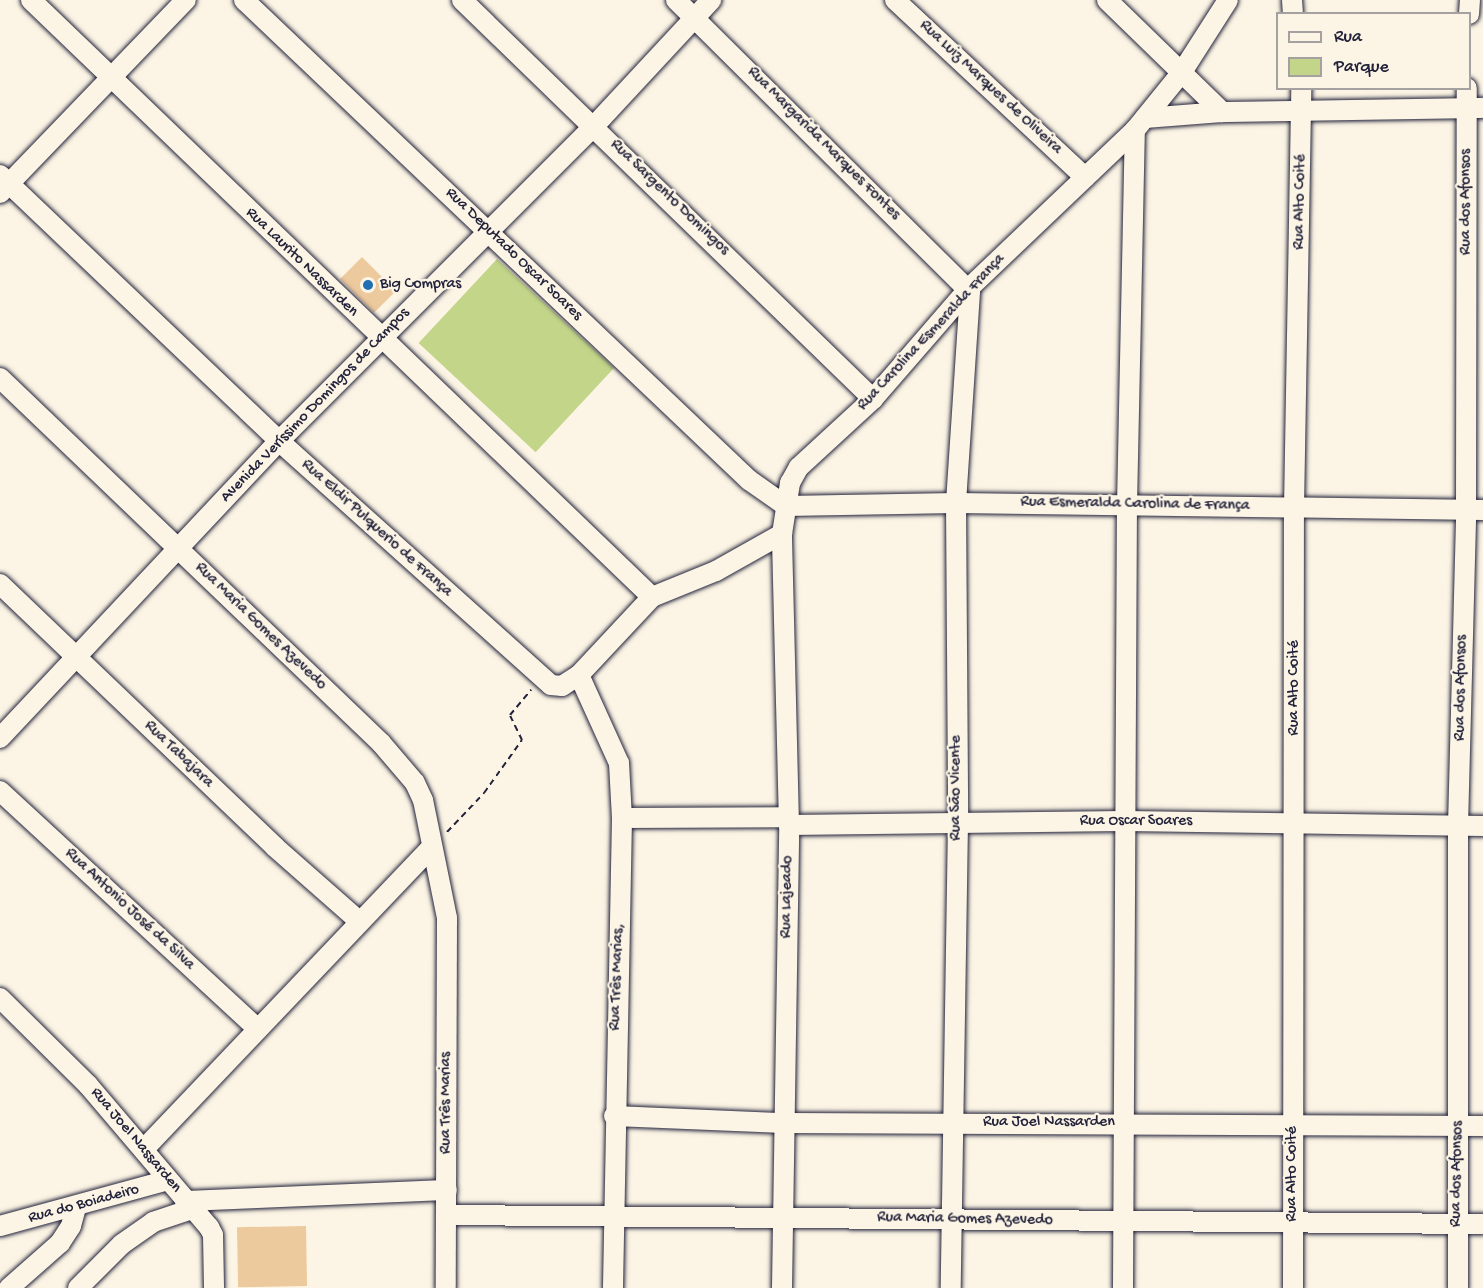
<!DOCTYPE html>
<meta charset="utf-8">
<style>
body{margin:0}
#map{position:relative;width:1483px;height:1288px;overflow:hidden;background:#fcf5e5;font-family:"Gochi Hand",sans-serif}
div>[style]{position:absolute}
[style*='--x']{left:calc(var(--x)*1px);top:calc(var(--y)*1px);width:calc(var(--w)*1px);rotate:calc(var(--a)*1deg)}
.green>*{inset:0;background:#c2d589;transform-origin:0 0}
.building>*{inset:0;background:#edc99e;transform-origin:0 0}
.path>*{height:2px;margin-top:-1px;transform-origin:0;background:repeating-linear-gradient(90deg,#22223b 0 6px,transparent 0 10.5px)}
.roads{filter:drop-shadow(0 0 2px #22223b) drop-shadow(0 0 2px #22223b)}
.minor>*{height:20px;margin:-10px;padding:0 10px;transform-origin:10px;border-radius:10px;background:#fcf5e5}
.dots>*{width:16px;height:16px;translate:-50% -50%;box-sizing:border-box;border:3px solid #fcf5e5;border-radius:50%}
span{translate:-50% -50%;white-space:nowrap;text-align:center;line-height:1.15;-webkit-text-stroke:4.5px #fcf5e5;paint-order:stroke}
.street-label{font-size:16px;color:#22223b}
.poi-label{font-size:16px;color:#22223b}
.left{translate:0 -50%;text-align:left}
.legend{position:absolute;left:1276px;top:12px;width:195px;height:78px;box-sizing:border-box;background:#fcf5e5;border:2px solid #a5a1a1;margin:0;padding:8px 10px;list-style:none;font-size:18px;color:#22223b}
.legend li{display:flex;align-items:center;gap:12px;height:30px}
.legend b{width:30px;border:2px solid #a5a1a1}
</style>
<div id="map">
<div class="green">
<div style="left:497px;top:259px;width:160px;height:115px;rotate:43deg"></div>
</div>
<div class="building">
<div style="left:362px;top:257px;width:48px;height:31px;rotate:45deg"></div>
<div style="left:306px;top:1226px;width:60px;height:69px;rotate:89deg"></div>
</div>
<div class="path">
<div style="--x:447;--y:832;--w:54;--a:-46.5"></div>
<div style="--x:484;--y:793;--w:65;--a:-54.4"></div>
<div style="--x:522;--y:740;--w:28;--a:-116"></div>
<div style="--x:510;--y:715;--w:33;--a:-50"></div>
</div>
<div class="roads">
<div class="minor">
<div style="--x:31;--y:0;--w:861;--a:43.87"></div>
<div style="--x:244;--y:0;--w:697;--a:43.55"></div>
<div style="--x:749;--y:480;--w:45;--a:35.1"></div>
<div style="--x:462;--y:0;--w:573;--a:44.15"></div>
<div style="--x:676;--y:0;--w:414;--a:44.8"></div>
<div style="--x:970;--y:292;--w:211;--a:93.8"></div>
<div style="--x:956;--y:503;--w:319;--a:89.6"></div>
<div style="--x:958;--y:822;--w:466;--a:90.9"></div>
<div style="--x:895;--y:0;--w:260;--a:43"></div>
<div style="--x:1107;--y:0;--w:161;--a:44.2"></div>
<div style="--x:1292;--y:0;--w:14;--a:86"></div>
<div style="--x:1469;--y:14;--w:14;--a:-86"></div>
<div style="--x:1145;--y:118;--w:77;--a:-4.5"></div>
<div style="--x:1222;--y:112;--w:261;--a:-0.9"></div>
<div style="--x:0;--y:175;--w:385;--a:43.6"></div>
<div style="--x:279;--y:441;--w:365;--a:41.9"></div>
<div style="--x:551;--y:685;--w:11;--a:5"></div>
<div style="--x:562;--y:686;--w:20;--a:-33"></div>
<div style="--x:579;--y:675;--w:107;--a:-46.9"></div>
<div style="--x:652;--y:597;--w:69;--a:-22.1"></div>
<div style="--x:716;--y:571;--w:76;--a:-29.3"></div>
<div style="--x:0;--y:193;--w:268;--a:-46.1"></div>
<div style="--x:0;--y:378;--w:528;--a:43.77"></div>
<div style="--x:381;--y:743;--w:52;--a:49.6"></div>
<div style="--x:415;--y:783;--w:19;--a:65"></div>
<div style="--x:423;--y:800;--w:120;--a:78.5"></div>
<div style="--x:447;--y:918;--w:370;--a:90.2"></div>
<div style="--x:786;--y:506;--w:170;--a:-1"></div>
<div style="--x:956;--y:503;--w:527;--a:0.76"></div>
<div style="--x:0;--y:584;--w:381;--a:43.7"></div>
<div style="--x:275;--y:847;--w:113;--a:41.4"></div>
<div style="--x:579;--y:675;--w:97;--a:65.6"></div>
<div style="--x:619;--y:763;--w:55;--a:86.9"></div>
<div style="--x:622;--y:818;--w:470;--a:91.1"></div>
<div style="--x:0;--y:738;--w:407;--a:-46.8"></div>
<div style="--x:279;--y:441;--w:447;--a:-45"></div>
<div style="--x:595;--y:125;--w:171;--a:-47.1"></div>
<div style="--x:0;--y:791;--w:351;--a:42.7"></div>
<div style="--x:622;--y:818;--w:166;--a:-0.3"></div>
<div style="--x:789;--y:825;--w:337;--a:-0.7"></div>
<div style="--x:1126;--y:821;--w:357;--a:0.8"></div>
<div style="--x:0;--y:998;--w:124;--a:44.7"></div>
<div style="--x:88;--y:1085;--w:187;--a:49.6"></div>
<div style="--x:209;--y:1227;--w:9;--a:63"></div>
<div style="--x:213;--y:1235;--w:53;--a:88.9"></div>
<div style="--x:614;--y:1116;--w:170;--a:2.4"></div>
<div style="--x:784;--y:1123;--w:699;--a:0.25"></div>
<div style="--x:144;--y:1149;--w:417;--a:-46.4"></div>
<div style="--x:185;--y:1201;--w:262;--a:-2.4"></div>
<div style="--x:447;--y:1215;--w:1036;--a:0.5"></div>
<div style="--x:0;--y:1226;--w:174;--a:-15.3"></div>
<div style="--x:9;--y:1288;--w:68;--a:-41.4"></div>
<div style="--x:60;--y:1243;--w:20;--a:-57"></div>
<div style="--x:71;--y:1226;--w:20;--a:-75"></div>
<div style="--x:78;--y:1288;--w:62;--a:-45"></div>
<div style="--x:122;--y:1244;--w:38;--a:-35"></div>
<div style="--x:153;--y:1222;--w:41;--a:-18.4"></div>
<div style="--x:782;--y:1288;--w:463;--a:-89.1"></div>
<div style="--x:789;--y:825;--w:291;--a:-91.4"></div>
<div style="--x:782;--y:534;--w:52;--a:-81.1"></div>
<div style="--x:790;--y:483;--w:18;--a:-61"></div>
<div style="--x:799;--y:467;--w:100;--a:-42.6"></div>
<div style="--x:873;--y:399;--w:147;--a:-49.1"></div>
<div style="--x:969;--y:288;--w:229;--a:-43.6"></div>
<div style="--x:1135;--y:130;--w:75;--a:-51"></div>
<div style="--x:1182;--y:72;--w:85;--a:-57.4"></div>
<div style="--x:1123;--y:1288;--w:783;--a:-89.71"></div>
<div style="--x:1127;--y:505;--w:375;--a:-88.8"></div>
<div style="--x:1293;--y:1288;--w:780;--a:-89.93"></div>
<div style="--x:1294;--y:508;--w:420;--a:-89"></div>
<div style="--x:1458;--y:1288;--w:462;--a:-90"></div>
<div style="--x:1458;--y:826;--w:316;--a:-88.5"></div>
<div style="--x:1466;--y:510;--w:422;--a:-89.9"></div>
</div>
</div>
<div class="dots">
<div style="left:368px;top:285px;background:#1f6fb2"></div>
</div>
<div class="street-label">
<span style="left:990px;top:88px;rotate:43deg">Rua Luiz Marques de Oliveira</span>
<span style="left:823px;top:144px;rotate:45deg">Rua Margarida Marques Fontes</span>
<span style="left:669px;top:198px;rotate:44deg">Rua Sargento Domingos</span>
<span style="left:1301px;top:202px;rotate:-89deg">Rua Alto Coité</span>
<span style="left:1467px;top:202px;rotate:-90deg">Rua dos Afonsos</span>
<span style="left:513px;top:255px;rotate:44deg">Rua Deputado Oscar Soares</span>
<span style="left:301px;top:263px;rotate:44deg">Rua Laurito Nassarden</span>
<span style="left:932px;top:333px;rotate:-47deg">Rua Carolina Esmeralda França</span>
<span style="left:316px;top:406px;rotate:-46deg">Avenida Veríssimo Domingos de Campos</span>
<span style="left:1135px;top:505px;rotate:1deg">Rua Esmeralda Carolina de França</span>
<span style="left:376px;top:529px;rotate:42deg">Rua Eldir Pulquerio de França</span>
<span style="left:260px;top:627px;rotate:44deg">Rua Maria Gomes Azevedo</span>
<span style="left:1295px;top:688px;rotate:-90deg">Rua Alto Coité</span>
<span style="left:1462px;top:688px;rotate:-89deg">Rua dos Afonsos</span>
<span style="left:178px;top:755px;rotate:44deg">Rua Tabajara</span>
<span style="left:957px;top:788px;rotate:-90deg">Rua São Vicente</span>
<span style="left:1136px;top:822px">Rua Oscar Soares</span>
<span style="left:788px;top:897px;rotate:-89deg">Rua Lajeado</span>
<span style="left:129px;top:910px;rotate:43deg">Rua Antonio José da Silva</span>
<span style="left:618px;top:977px;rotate:-88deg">Rua Três Marias,</span>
<span style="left:447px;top:1103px;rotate:-90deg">Rua Três Marias</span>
<span style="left:1049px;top:1123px">Rua Joel Nassarden</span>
<span style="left:135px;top:1141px;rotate:50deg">Rua Joel Nassarden</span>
<span style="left:1293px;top:1174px;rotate:-90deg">Rua Alto Coité</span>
<span style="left:1458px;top:1174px;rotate:-89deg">Rua dos Afonsos</span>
<span style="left:84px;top:1205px;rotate:-15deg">Rua do Boiadeiro</span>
<span style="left:965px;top:1220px;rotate:1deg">Rua Maria Gomes Azevedo</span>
</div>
<div class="poi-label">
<span class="left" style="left:380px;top:285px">Big Compras</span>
</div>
<ul class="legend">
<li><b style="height:8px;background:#fcf5e5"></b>Rua</li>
<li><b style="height:16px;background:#c2d589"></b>Parque</li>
</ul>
</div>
